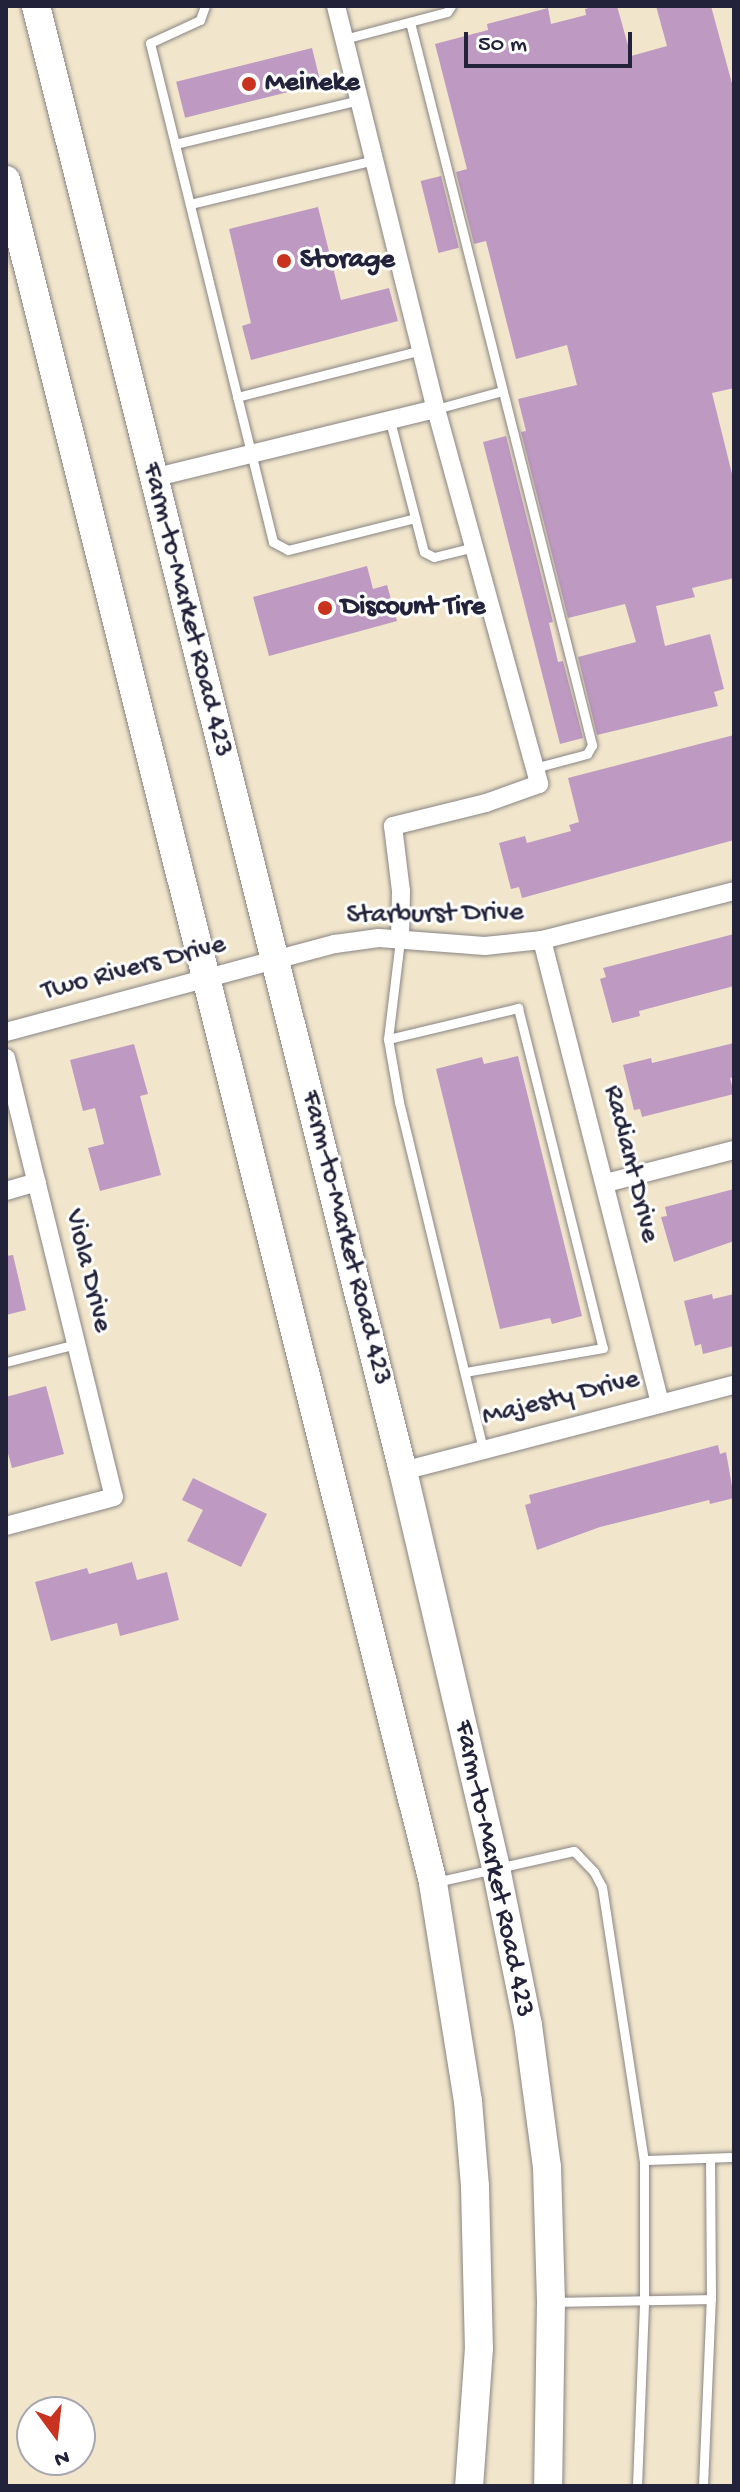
<!DOCTYPE html>
<style>
body{margin:0}
#map{position:relative;width:740px;height:2492px;overflow:hidden;background:#f1e6cb;font-family:"Gochi Hand",sans-serif}
div>[style]{position:absolute}
[style*='--x']{left:calc(var(--x)*1px);top:calc(var(--y)*1px);width:calc(var(--w)*1px);rotate:calc(var(--a)*1deg)}
.building>*{inset:0;background:#be99c2;transform-origin:0 0}
.roads{filter:drop-shadow(0 0 2px #8a8483) drop-shadow(0 0 2px #8a8483)}
.service>*{height:9px;margin:-4.5px;padding:0 4.5px;transform-origin:4.5px;border-radius:4.5px;background:#fff}
.minor>*{height:18px;margin:-9px;padding:0 9px;transform-origin:9px;border-radius:9px;background:#fff}
.primary>*{height:28px;margin:-14px;padding:0 14px;transform-origin:14px;border-radius:14px;background:#fff}
.dots>*{width:22px;height:22px;translate:-50% -50%;box-sizing:border-box;border:4px solid #fff;border-radius:50%}
span{translate:-50% -50%;white-space:nowrap;text-align:center;line-height:1.15;-webkit-text-stroke:6px #fff;paint-order:stroke}
.poi-label{font-size:28px;color:#22223b;font-weight:700}
.left{translate:0 -50%;text-align:left}
.street-label{font-size:28px;color:#22223b}
.frame{position:absolute;inset:0;border:8px solid #22223b;pointer-events:none}
.north{position:absolute;left:16px;top:2396px;width:80px;height:80px;box-sizing:border-box;background:#fff;border:2px solid #a7a7b1;border-radius:50%;rotate:165deg;font-size:22px;font-weight:700;line-height:32px;text-align:center;color:#22223b}
.north::after{content:'';display:block;margin:auto;width:28px;height:36px;background:#c8321e;clip-path:polygon(50% 0,100% 100%,50% 72%,0 100%)}
.scale{position:absolute;left:464px;top:32px;width:168px;height:36px;box-sizing:border-box;border:4px solid #22223b;border-top:0;padding-left:10px;font-size:24px;line-height:28px;white-space:nowrap;color:#22223b;-webkit-text-stroke:6px #fff;paint-order:stroke}
</style>
<div id="map">
<div class="building">
<div style="clip-path:polygon(596px 6px,617px 6px,631px 56px,667px 46px,656px 6px,711px 6px,734px 91px,734px 388px,712px 393px,734px 482px,734px 578px,692px 588px,695px 597px,656px 606px,665px 646px,710px 634px,724px 689px,714px 692px,718px 706px,597px 735px,578px 657px,636px 642px,625px 604px,568px 618px,521px 432px,526px 431px,518px 399px,577px 385px,567px 345px,516px 359px,486px 241px,474px 244px,456px 172px,467px 169px,435px 44px,488px 30px,487px 24px,548px 8px,551px 24px,586px 15px,585px 9px)"></div>
<div style="left:312px;top:48px;width:37px;height:140px;rotate:76deg"></div>
<div style="left:441px;top:176px;width:74px;height:21px;rotate:76deg"></div>
<div style="clip-path:polygon(318px 207px,341px 300px,389px 288px,398px 321px,251px 360px,242px 326px,251px 323px,229px 229px)"></div>
<div style="clip-path:polygon(506px 436px,553px 622px,549px 623px,558px 662px,563px 661px,583px 738px,560px 744px,483px 442px)"></div>
<div style="clip-path:polygon(367px 566px,373px 589px,387px 585px,397px 621px,269px 656px,253px 597px)"></div>
<div style="clip-path:polygon(734px 735px,734px 840px,522px 898px,519px 887px,511px 889px,499px 843px,525px 836px,527px 843px,571px 831px,569px 825px,579px 822px,568px 778px)"></div>
<div style="clip-path:polygon(734px 934px,734px 986px,639px 1011px,640px 1016px,612px 1023px,600px 979px,606px 977px,603px 968px)"></div>
<div style="clip-path:polygon(734px 1043px,734px 1077px,730px 1078px,734px 1094px,642px 1117px,640px 1109px,634px 1110px,623px 1065px,651px 1058px,652px 1063px)"></div>
<div style="clip-path:polygon(134px 1044px,148px 1094px,140px 1096px,161px 1175px,100px 1191px,88px 1148px,104px 1144px,95px 1108px,83px 1111px,70px 1060px)"></div>
<div style="clip-path:polygon(518px 1056px,582px 1316px,552px 1324px,550px 1318px,500px 1329px,436px 1069px,482px 1057px,484px 1064px)"></div>
<div style="clip-path:polygon(734px 1189px,734px 1241px,674px 1262px,661px 1217px,667px 1216px,665px 1207px)"></div>
<div style="clip-path:polygon(13px 1255px,26px 1310px,6px 1315px,6px 1256px)"></div>
<div style="clip-path:polygon(712px 1294px,713px 1299px,734px 1294px,734px 1346px,703px 1354px,701px 1344px,695px 1346px,684px 1301px)"></div>
<div style="clip-path:polygon(46px 1386px,64px 1454px,12px 1468px,6px 1446px,6px 1397px)"></div>
<div style="clip-path:polygon(718px 1445px,720px 1454px,726px 1452px,734px 1498px,710px 1504px,709px 1500px,600px 1527px,537px 1550px,525px 1505px,531px 1503px,529px 1495px)"></div>
<div style="clip-path:polygon(193px 1478px,267px 1514px,241px 1567px,187px 1541px,203px 1510px,182px 1500px)"></div>
<div style="clip-path:polygon(132px 1562px,137px 1580px,167px 1572px,179px 1620px,120px 1636px,117px 1623px,51px 1641px,35px 1582px,87px 1568px,89px 1574px)"></div>
</div>
<div class="roads">
<div class="service">
<div style="--x:205;--y:6;--w:15;--a:110"></div>
<div style="--x:200;--y:20;--w:55;--a:155.3"></div>
<div style="--x:150;--y:43;--w:514;--a:76.15"></div>
<div style="--x:273;--y:542;--w:17;--a:28"></div>
<div style="--x:288;--y:550;--w:131;--a:-14.1"></div>
<div style="--x:410;--y:22;--w:746;--a:75.87"></div>
<div style="--x:592;--y:745;--w:10;--a:119"></div>
<div style="--x:587;--y:754;--w:55;--a:165.2"></div>
<div style="--x:344;--y:39;--w:106;--a:-14.7"></div>
<div style="--x:447;--y:12;--w:7;--a:-56"></div>
<div style="--x:175;--y:144;--w:189;--a:-13.4"></div>
<div style="--x:190;--y:204;--w:189;--a:-13.4"></div>
<div style="--x:237;--y:397;--w:191;--a:-14.3"></div>
<div style="--x:436;--y:409;--w:68;--a:-15.3"></div>
<div style="--x:390;--y:421;--w:135;--a:75.5"></div>
<div style="--x:424;--y:552;--w:11;--a:27"></div>
<div style="--x:434;--y:557;--w:41;--a:-14"></div>
<div style="--x:400;--y:940;--w:100;--a:96.9"></div>
<div style="--x:388;--y:1039;--w:64;--a:80.1"></div>
<div style="--x:399;--y:1102;--w:356;--a:76.4"></div>
<div style="--x:388;--y:1039;--w:134;--a:-13.4"></div>
<div style="--x:518;--y:1008;--w:350;--a:76"></div>
<div style="--x:603;--y:1348;--w:139;--a:170.1"></div>
<div style="--x:6;--y:1362;--w:72;--a:-14.4"></div>
<div style="--x:436;--y:1882;--w:141;--a:-12.7"></div>
<div style="--x:574;--y:1851;--w:29;--a:46"></div>
<div style="--x:594;--y:1872;--w:17;--a:62"></div>
<div style="--x:602;--y:1887;--w:276;--a:81.3"></div>
<div style="--x:554;--y:2302;--w:157;--a:-1.1"></div>
<div style="--x:637;--y:2486;--w:184;--a:-87.8"></div>
<div style="--x:644;--y:2302;--w:142;--a:-90"></div>
<div style="--x:644;--y:2160;--w:90;--a:-1.9"></div>
<div style="--x:703;--y:2486;--w:187;--a:-87.6"></div>
<div style="--x:711;--y:2299;--w:141;--a:-90.4"></div>
</div>
<div class="minor">
<div style="--x:336;--y:6;--w:415;--a:76.1"></div>
<div style="--x:436;--y:409;--w:389;--a:74.6"></div>
<div style="--x:539;--y:784;--w:56;--a:160.3"></div>
<div style="--x:486;--y:803;--w:96;--a:166.1"></div>
<div style="--x:393;--y:826;--w:65;--a:83"></div>
<div style="--x:401;--y:891;--w:49;--a:91.2"></div>
<div style="--x:152;--y:478;--w:292;--a:-13.7"></div>
<div style="--x:542;--y:940;--w:478;--a:75.7"></div>
<div style="--x:6;--y:1032;--w:341;--a:-15"></div>
<div style="--x:335;--y:944;--w:44;--a:-7.8"></div>
<div style="--x:379;--y:938;--w:106;--a:4.3"></div>
<div style="--x:485;--y:946;--w:57;--a:-6"></div>
<div style="--x:542;--y:940;--w:198;--a:-14.3"></div>
<div style="--x:6;--y:1058;--w:452;--a:76.2"></div>
<div style="--x:114;--y:1497;--w:112;--a:165"></div>
<div style="--x:606;--y:1183;--w:132;--a:-14.5"></div>
<div style="--x:6;--y:1191;--w:32;--a:-16"></div>
<div style="--x:403;--y:1471;--w:342;--a:-14.6"></div>
</div>
<div class="primary">
<div style="--x:36;--y:6;--w:1510;--a:75.94"></div>
<div style="--x:403;--y:1471;--w:408;--a:76.8"></div>
<div style="--x:496;--y:1868;--w:160;--a:78.5"></div>
<div style="--x:528;--y:2025;--w:143;--a:82.4"></div>
<div style="--x:547;--y:2167;--w:135;--a:88.3"></div>
<div style="--x:551;--y:2302;--w:184;--a:90.9"></div>
<div style="--x:6;--y:180;--w:1756;--a:75.92"></div>
<div style="--x:433;--y:1883;--w:221;--a:80.9"></div>
<div style="--x:468;--y:2101;--w:86;--a:85.3"></div>
<div style="--x:475;--y:2187;--w:161;--a:88.6"></div>
<div style="--x:479;--y:2348;--w:138;--a:94.1"></div>
</div>
</div>
<div class="dots">
<div style="left:249px;top:84px;background:#c8321e"></div>
<div style="left:284px;top:261px;background:#c8321e"></div>
<div style="left:325px;top:608px;background:#c8321e"></div>
</div>
<div class="poi-label">
<span class="left" style="left:265px;top:84px">Meineke</span>
<span class="left" style="left:300px;top:261px">Storage</span>
<span class="left" style="left:341px;top:608px">Discount Tire</span>
</div>
<div class="street-label">
<span style="left:186px;top:610px;rotate:76deg">Farm-to-Market Road 423</span>
<span style="left:435px;top:915px;rotate:-1deg">Starburst Drive</span>
<span style="left:134px;top:969px;rotate:-15deg">Two Rivers Drive</span>
<span style="left:630px;top:1164px;rotate:76deg">Radiant Drive</span>
<span style="left:345px;top:1238px;rotate:76deg">Farm-to-Market Road 423</span>
<span style="left:87px;top:1271px;rotate:76deg">Viola Drive</span>
<span style="left:561px;top:1399px;rotate:-14deg">Majesty Drive</span>
<span style="left:493px;top:1869px;rotate:78deg">Farm-to-Market Road 423</span>
</div>
<div class="frame"></div>
<div class="north">N</div>
<div class="scale">50 m</div>
</div>
